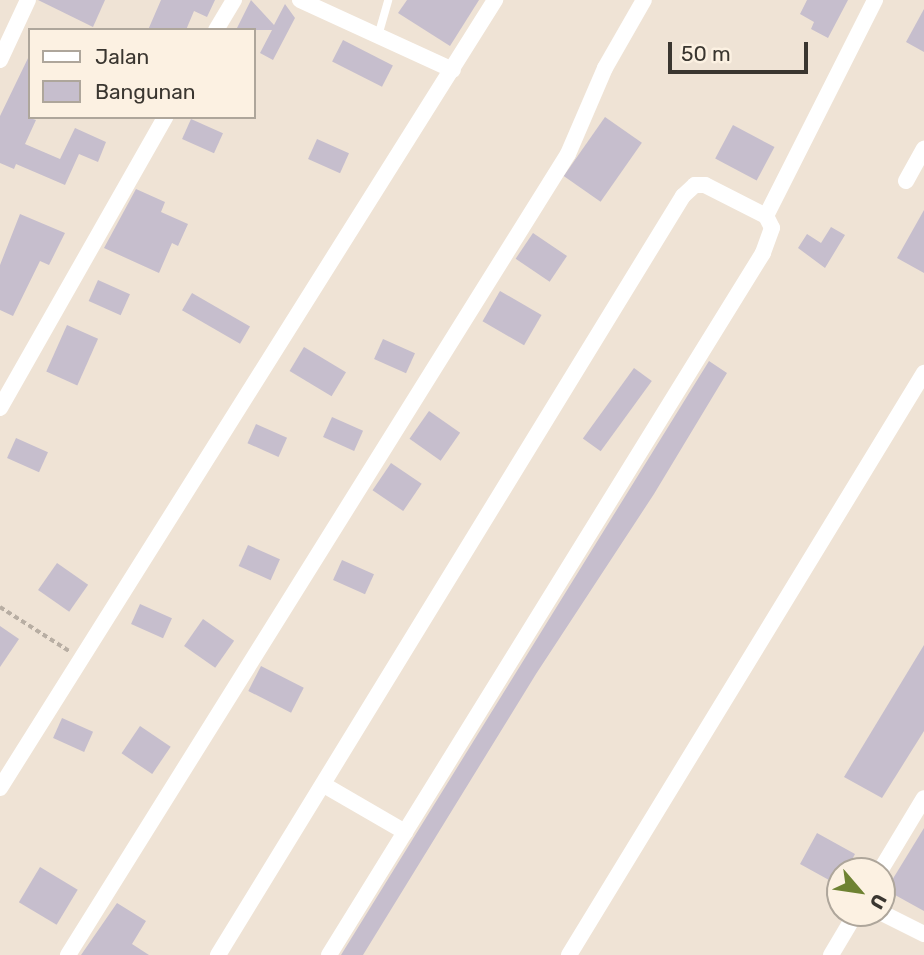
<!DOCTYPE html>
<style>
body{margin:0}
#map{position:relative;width:924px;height:955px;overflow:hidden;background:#efe3d5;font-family:Rubik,sans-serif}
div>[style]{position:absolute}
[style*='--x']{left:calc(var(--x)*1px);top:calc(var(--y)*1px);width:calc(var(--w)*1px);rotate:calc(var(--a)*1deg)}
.building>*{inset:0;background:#c6becd;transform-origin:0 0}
.path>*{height:3.5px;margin-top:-1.75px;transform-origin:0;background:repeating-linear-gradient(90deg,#b8aea3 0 5px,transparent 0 8.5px)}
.service>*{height:8px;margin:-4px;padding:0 4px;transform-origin:4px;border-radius:4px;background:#fff}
.minor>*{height:16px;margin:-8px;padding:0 8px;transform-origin:8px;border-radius:8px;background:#fff}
span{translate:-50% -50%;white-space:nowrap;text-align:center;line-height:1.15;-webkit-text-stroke:7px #fcf1e2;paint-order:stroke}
.legend{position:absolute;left:28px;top:28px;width:228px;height:91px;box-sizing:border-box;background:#fcf1e2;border:2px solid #aea69b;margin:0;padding:9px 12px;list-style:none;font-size:21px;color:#3a3630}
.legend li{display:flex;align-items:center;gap:14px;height:35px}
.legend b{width:35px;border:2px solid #aea69b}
.north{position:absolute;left:826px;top:857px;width:70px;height:70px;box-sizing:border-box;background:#fcf1e2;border:2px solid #aea69b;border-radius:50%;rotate:119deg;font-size:19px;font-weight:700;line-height:28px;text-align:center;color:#3a3630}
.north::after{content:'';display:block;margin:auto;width:24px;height:32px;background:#6e8232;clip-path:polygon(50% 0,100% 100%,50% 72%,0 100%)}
.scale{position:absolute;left:668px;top:42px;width:140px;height:32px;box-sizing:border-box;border:4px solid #3a3630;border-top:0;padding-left:9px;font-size:21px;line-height:24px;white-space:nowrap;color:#3a3630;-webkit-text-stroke:5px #fcf1e2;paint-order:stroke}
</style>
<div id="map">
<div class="building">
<div style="clip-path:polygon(38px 0,105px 0,93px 27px)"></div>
<div style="clip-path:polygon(161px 0,215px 0,207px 17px,194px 11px,186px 30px,148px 30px)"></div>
<div style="clip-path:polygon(251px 0,274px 25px,285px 4px,295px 18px,273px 60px,260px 53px,272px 30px,236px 30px)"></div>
<div style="clip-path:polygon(407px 0,479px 0,450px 46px,398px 13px)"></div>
<div style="clip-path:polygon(807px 0,848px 0,828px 38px,811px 29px,814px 22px,800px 14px)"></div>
<div style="clip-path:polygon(924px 9px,924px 52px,906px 42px)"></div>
<div style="left:343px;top:40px;width:56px;height:24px;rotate:27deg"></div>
<div style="clip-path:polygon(30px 54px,30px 118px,36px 120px,25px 144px,60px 159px,75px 128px,106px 142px,98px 162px,79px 154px,65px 185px,16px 164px,14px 169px,0 163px,0 116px)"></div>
<div style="left:605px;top:117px;width:45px;height:72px;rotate:35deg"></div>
<div style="left:191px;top:119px;width:35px;height:22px;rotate:24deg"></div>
<div style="left:733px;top:125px;width:47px;height:38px;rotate:28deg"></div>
<div style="left:317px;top:139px;width:35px;height:22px;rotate:24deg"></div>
<div style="clip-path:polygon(136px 189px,165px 202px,161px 212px,188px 224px,178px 246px,172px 243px,159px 273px,104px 248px)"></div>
<div style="clip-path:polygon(924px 210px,924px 273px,897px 258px)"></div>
<div style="clip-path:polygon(20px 214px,65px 233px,49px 265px,40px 261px,13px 316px,0 310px,0 265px)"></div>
<div style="clip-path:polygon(831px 227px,845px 235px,825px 268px,798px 248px,807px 234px,821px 243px)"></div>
<div style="left:533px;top:233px;width:41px;height:31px;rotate:34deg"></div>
<div style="left:98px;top:280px;width:35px;height:23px;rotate:24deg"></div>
<div style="left:500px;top:291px;width:48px;height:35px;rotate:30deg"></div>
<div style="left:192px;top:293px;width:67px;height:20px;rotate:30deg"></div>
<div style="left:67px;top:325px;width:34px;height:51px;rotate:24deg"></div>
<div style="left:383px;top:339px;width:35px;height:22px;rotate:24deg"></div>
<div style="left:304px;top:347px;width:49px;height:28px;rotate:31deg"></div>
<div style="clip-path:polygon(709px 361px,727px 373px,654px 494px,536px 674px,363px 955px,341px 955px)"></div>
<div style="left:634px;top:368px;width:22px;height:87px;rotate:36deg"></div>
<div style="left:429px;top:411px;width:38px;height:34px;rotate:35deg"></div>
<div style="left:332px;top:417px;width:34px;height:22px;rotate:24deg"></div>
<div style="left:256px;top:424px;width:34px;height:21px;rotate:24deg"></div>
<div style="left:16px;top:438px;width:35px;height:22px;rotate:24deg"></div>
<div style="left:391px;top:463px;width:37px;height:33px;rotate:34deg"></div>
<div style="left:248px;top:545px;width:35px;height:23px;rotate:24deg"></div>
<div style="left:342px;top:560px;width:35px;height:22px;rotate:24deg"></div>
<div style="left:57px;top:563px;width:38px;height:33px;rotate:35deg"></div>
<div style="left:140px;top:604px;width:35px;height:22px;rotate:24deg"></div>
<div style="left:203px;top:619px;width:38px;height:33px;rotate:35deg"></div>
<div style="clip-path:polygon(0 626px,19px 639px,0 667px)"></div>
<div style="clip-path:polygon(924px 645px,924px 731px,882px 798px,844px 777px)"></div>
<div style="left:261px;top:666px;width:48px;height:28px;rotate:27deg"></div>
<div style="left:62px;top:718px;width:34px;height:22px;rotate:24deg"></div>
<div style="left:140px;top:726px;width:37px;height:33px;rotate:34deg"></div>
<div style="clip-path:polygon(924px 828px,924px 911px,886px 890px)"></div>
<div style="clip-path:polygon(817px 833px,855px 854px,846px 871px,840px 871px,838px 885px,800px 864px)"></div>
<div style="left:40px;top:867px;width:44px;height:41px;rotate:31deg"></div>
<div style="clip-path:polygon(117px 903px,146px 921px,132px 944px,149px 955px,81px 955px)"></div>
</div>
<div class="path">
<div style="--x:0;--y:607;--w:82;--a:32.5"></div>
</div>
<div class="service">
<div style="--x:378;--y:36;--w:37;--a:-74"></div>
</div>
<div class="minor">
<div style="--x:300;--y:0;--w:168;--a:24.6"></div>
<div style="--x:216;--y:30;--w:35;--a:-59"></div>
<div style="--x:0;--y:60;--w:66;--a:-65"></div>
<div style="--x:906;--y:181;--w:37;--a:-61"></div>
<div style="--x:766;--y:216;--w:242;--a:-63.2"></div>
<div style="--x:0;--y:408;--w:335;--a:-60.4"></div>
<div style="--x:324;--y:785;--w:94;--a:30.1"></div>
<div style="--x:0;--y:788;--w:931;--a:-57.86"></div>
<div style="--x:880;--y:871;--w:85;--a:-58.9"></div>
<div style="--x:882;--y:913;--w:47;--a:26.6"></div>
<div style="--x:68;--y:955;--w:944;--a:-58.03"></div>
<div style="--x:568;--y:154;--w:94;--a:-66.7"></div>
<div style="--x:605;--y:68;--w:78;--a:-60.2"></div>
<div style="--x:218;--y:955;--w:890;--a:-58.51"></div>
<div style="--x:683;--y:196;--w:16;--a:-43"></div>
<div style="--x:695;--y:185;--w:10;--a:0"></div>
<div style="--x:705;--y:185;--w:68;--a:26.9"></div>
<div style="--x:766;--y:216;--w:13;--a:63"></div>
<div style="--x:772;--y:228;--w:27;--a:110"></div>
<div style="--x:763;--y:253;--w:825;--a:121.73"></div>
<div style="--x:569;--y:955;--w:682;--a:-58.62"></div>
<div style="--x:831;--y:955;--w:49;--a:-59.2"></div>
</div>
<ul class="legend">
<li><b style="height:9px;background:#fff"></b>Jalan</li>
<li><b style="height:19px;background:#c6becd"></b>Bangunan</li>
</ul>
<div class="north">U</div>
<div class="scale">50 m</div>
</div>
